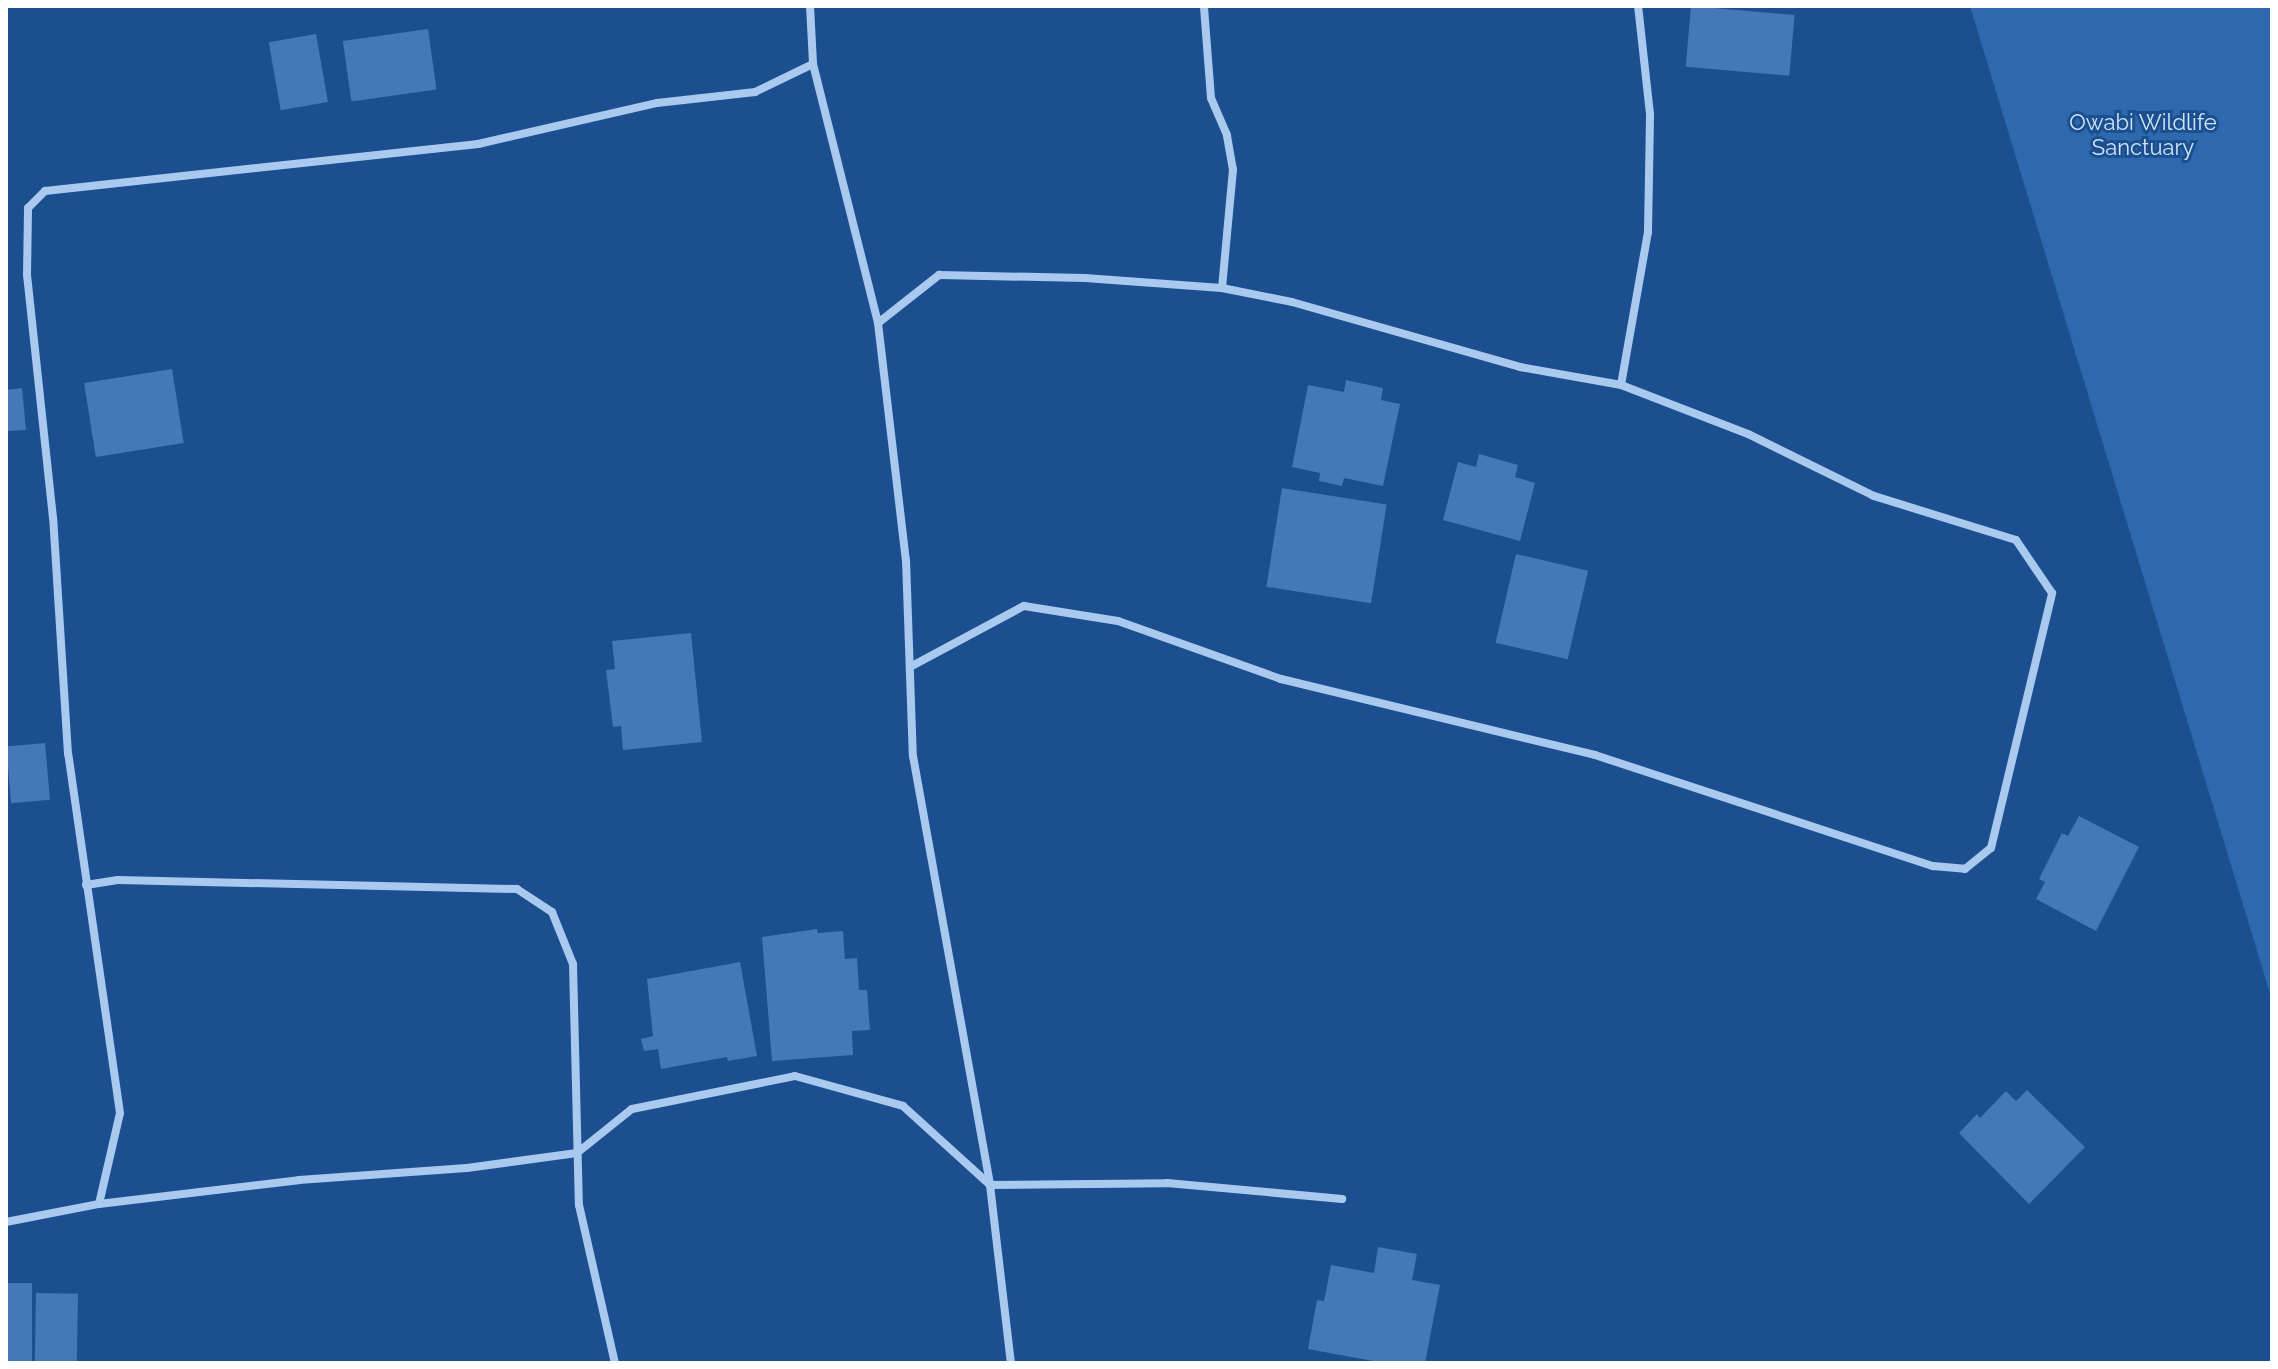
<!DOCTYPE html>
<style>
body{margin:0}
#map{position:relative;width:2278px;height:1369px;overflow:hidden;background:#1b4f8f;font-family:Raleway,sans-serif}
div>[style]{position:absolute}
[style*='--x']{left:calc(var(--x)*1px);top:calc(var(--y)*1px);width:calc(var(--w)*1px);rotate:calc(var(--a)*1deg)}
.green>*{inset:0;background:#2e69ad}
.building>*{inset:0;background:#4478b7;transform-origin:0 0}
.minor>*{height:8px;margin:-4px;padding:0 4px;transform-origin:4px;border-radius:4px;background:#a9c9ee}
span{translate:-50% -50%;white-space:nowrap;text-align:center;line-height:1.15;-webkit-text-stroke:6px #1b4f8f;paint-order:stroke}
.park-label{font-size:22px;color:#cfe3fa}
.frame{position:absolute;inset:0;border:8px solid #fff;pointer-events:none}
</style>
<div id="map">
<div class="green">
<div style="clip-path:polygon(1970px 6px,2272px 6px,2272px 1000px)"></div>
</div>
<div class="building">
<div style="left:1691px;top:6px;width:104px;height:61px;rotate:5deg"></div>
<div style="left:428px;top:29px;width:61px;height:86px;rotate:82deg"></div>
<div style="left:316px;top:34px;width:69px;height:48px;rotate:80deg"></div>
<div style="left:172px;top:369px;width:75px;height:89px;rotate:81deg"></div>
<div style="clip-path:polygon(1346px 380px,1383px 388px,1381px 400px,1400px 404px,1383px 486px,1344px 478px,1342px 486px,1319px 481px,1320px 473px,1292px 467px,1308px 385px,1344px 392px)"></div>
<div style="clip-path:polygon(22px 388px,26px 430px,6px 431px,6px 390px)"></div>
<div style="clip-path:polygon(1479px 454px,1518px 465px,1515px 477px,1535px 483px,1520px 541px,1443px 520px,1458px 462px,1476px 467px)"></div>
<div style="left:1282px;top:488px;width:106px;height:100px;rotate:9deg"></div>
<div style="left:1516px;top:554px;width:74px;height:91px;rotate:13deg"></div>
<div style="clip-path:polygon(691px 633px,702px 742px,623px 750px,621px 726px,613px 727px,606px 670px,615px 669px,612px 641px)"></div>
<div style="left:45px;top:743px;width:57px;height:39px;rotate:85deg"></div>
<div style="clip-path:polygon(2079px 816px,2139px 847px,2096px 931px,2036px 899px,2045px 882px,2039px 879px,2062px 833px,2068px 836px)"></div>
<div style="clip-path:polygon(817px 929px,818px 933px,843px 931px,845px 959px,857px 958px,859px 990px,867px 990px,870px 1030px,852px 1031px,853px 1055px,772px 1061px,762px 937px)"></div>
<div style="clip-path:polygon(740px 962px,757px 1056px,728px 1061px,727px 1057px,661px 1069px,658px 1049px,644px 1051px,641px 1039px,653px 1036px,647px 979px)"></div>
<div style="clip-path:polygon(2027px 1090px,2085px 1147px,2029px 1204px,1959px 1133px,1977px 1114px,1980px 1118px,2006px 1091px,2016px 1101px)"></div>
<div style="clip-path:polygon(1378px 1247px,1417px 1254px,1412px 1280px,1440px 1285px,1425px 1363px,1384px 1363px,1308px 1349px,1317px 1300px,1324px 1301px,1331px 1265px,1374px 1273px)"></div>
<div style="left:6px;top:1283px;width:26px;height:80px"></div>
<div style="left:36px;top:1293px;width:42px;height:70px;rotate:1deg"></div>
</div>
<div class="minor">
<div style="--x:810;--y:6;--w:58;--a:87"></div>
<div style="--x:813;--y:64;--w:267;--a:75.9"></div>
<div style="--x:878;--y:323;--w:239;--a:83.3"></div>
<div style="--x:906;--y:560;--w:196;--a:88"></div>
<div style="--x:913;--y:756;--w:436;--a:79.8"></div>
<div style="--x:990;--y:1185;--w:179;--a:83.3"></div>
<div style="--x:1222;--y:288;--w:71;--a:11.3"></div>
<div style="--x:1292;--y:302;--w:237;--a:15.9"></div>
<div style="--x:1520;--y:367;--w:103;--a:10.1"></div>
<div style="--x:1621;--y:385;--w:155;--a:-80"></div>
<div style="--x:1648;--y:232;--w:118;--a:-89"></div>
<div style="--x:1650;--y:114;--w:109;--a:-96.3"></div>
<div style="--x:878;--y:323;--w:78;--a:-38.2"></div>
<div style="--x:939;--y:275;--w:146;--a:1.2"></div>
<div style="--x:1085;--y:278;--w:137;--a:4.2"></div>
<div style="--x:1222;--y:288;--w:119;--a:-84.7"></div>
<div style="--x:1233;--y:170;--w:36;--a:-100"></div>
<div style="--x:1227;--y:135;--w:40;--a:-113.4"></div>
<div style="--x:1211;--y:98;--w:92;--a:-94.4"></div>
<div style="--x:910;--y:667;--w:129;--a:-28.2"></div>
<div style="--x:1024;--y:606;--w:95;--a:9.1"></div>
<div style="--x:1118;--y:621;--w:173;--a:19.6"></div>
<div style="--x:1281;--y:679;--w:323;--a:13.6"></div>
<div style="--x:1595;--y:755;--w:356;--a:18.2"></div>
<div style="--x:1933;--y:866;--w:32;--a:5"></div>
<div style="--x:1965;--y:869;--w:33;--a:-39"></div>
<div style="--x:1991;--y:848;--w:262;--a:-76.5"></div>
<div style="--x:2052;--y:593;--w:64;--a:-124.2"></div>
<div style="--x:2016;--y:540;--w:149;--a:-162.8"></div>
<div style="--x:1874;--y:496;--w:140;--a:-153.8"></div>
<div style="--x:1748;--y:434;--w:136;--a:-158.9"></div>
<div style="--x:86;--y:885;--w:32;--a:-9"></div>
<div style="--x:118;--y:880;--w:399;--a:1.3"></div>
<div style="--x:517;--y:889;--w:42;--a:33.3"></div>
<div style="--x:552;--y:912;--w:56;--a:68"></div>
<div style="--x:573;--y:964;--w:241;--a:88.6"></div>
<div style="--x:579;--y:1205;--w:162;--a:77.2"></div>
<div style="--x:99;--y:1204;--w:201;--a:-6.8"></div>
<div style="--x:299;--y:1180;--w:168;--a:-4.1"></div>
<div style="--x:467;--y:1168;--w:111;--a:-7.8"></div>
<div style="--x:577;--y:1153;--w:70;--a:-38.7"></div>
<div style="--x:632;--y:1109;--w:166;--a:-11.4"></div>
<div style="--x:795;--y:1076;--w:112;--a:15.5"></div>
<div style="--x:903;--y:1106;--w:118;--a:42.2"></div>
<div style="--x:990;--y:1185;--w:177;--a:-0.6"></div>
<div style="--x:1167;--y:1183;--w:176;--a:5.2"></div>
<div style="--x:6;--y:1222;--w:95;--a:-11"></div>
<div style="--x:99;--y:1204;--w:93;--a:-77"></div>
<div style="--x:120;--y:1113;--w:363;--a:-98.2"></div>
<div style="--x:68;--y:754;--w:236;--a:-93.6"></div>
<div style="--x:53;--y:518;--w:244;--a:-96.1"></div>
<div style="--x:27;--y:275;--w:67;--a:-89.1"></div>
<div style="--x:28;--y:208;--w:24;--a:-45"></div>
<div style="--x:45;--y:191;--w:436;--a:-6.2"></div>
<div style="--x:478;--y:144;--w:184;--a:-12.9"></div>
<div style="--x:657;--y:103;--w:99;--a:-6.4"></div>
<div style="--x:755;--y:92;--w:64;--a:-25.8"></div>
</div>
<div class="park-label">
<span style="left:2143px;top:135px">Owabi Wildlife<br>Sanctuary</span>
</div>
<div class="frame"></div>
</div>
